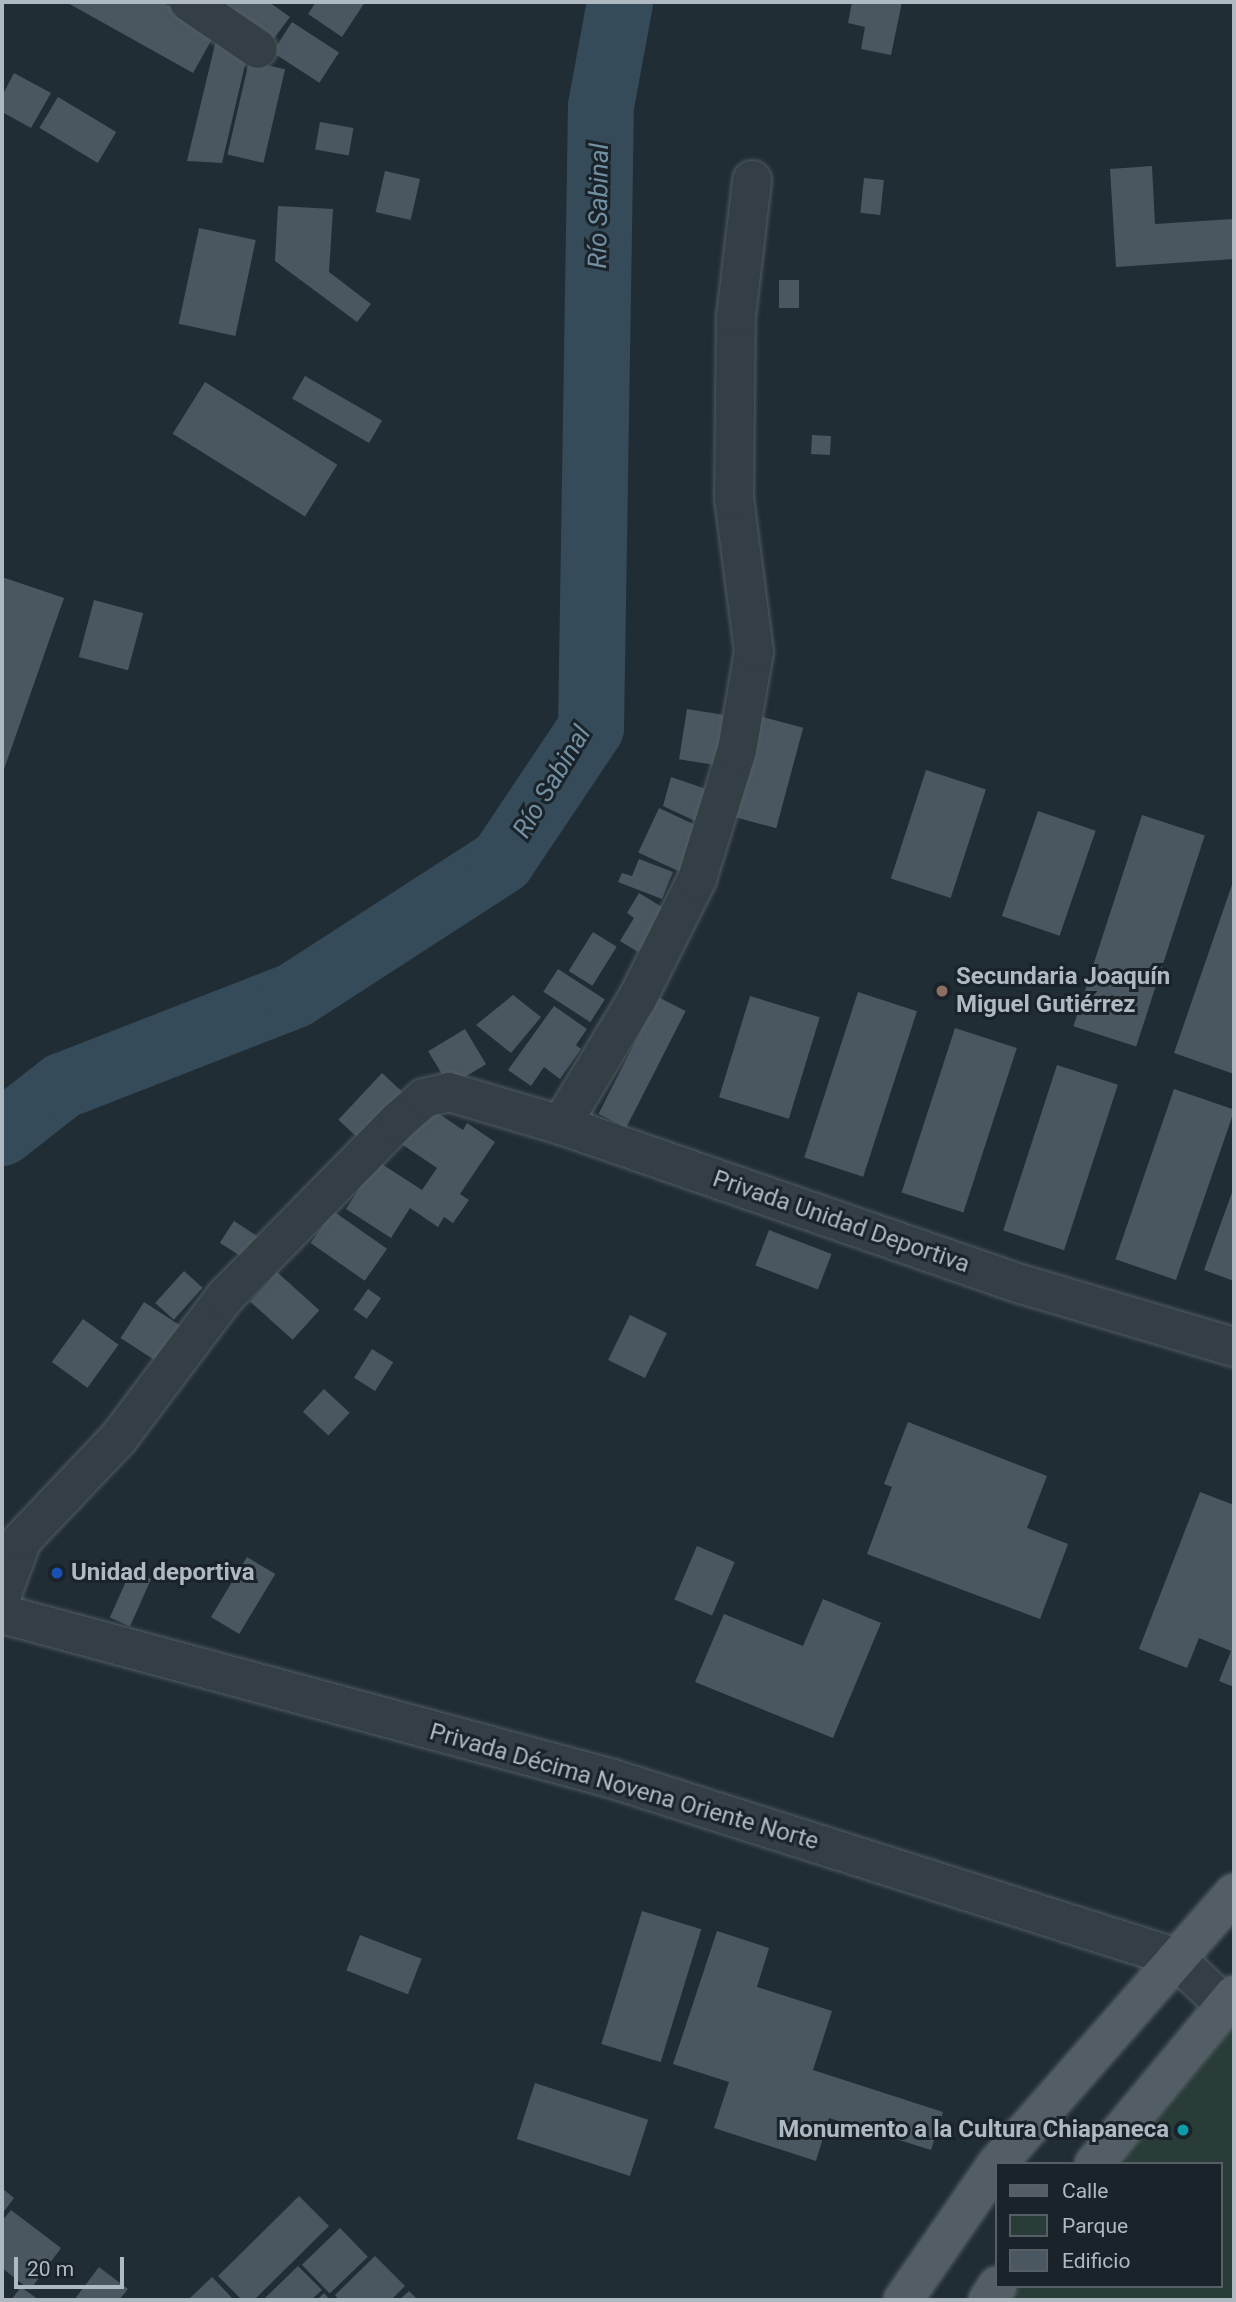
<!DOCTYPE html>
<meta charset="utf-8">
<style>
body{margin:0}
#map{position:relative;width:1236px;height:2302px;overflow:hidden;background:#212d34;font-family:Roboto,sans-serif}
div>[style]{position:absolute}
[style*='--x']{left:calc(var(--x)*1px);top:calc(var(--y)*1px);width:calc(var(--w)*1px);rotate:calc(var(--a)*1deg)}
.green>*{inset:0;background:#293c38}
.river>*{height:66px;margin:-33px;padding:0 33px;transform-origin:33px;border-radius:33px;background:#364b5a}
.building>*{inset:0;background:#4a5760;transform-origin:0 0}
.roads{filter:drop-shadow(0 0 2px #525c63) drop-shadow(0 0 2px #525c63)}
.minor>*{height:38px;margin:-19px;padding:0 19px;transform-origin:19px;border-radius:19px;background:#343e45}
.major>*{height:38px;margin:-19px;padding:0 19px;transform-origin:19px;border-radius:19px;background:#525d65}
.dots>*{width:19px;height:19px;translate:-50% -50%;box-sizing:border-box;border:4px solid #1a2329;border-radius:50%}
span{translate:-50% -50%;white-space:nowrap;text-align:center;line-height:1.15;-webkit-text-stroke:6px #1a2329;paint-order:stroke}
.poi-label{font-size:24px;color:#afb9c2;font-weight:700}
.left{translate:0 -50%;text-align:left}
.right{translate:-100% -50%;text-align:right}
.street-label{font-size:24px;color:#afb9c2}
.water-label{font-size:26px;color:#728fa3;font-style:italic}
.frame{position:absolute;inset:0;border:4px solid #afb9c2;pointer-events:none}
.legend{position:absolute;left:995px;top:2162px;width:228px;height:126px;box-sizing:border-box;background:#1a2329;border:2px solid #565f66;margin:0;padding:9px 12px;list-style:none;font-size:21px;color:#afb9c2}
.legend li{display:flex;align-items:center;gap:14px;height:35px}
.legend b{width:35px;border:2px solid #565f66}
.scale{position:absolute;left:14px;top:2257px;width:110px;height:32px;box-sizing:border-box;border:4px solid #afb9c2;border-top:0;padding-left:9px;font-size:21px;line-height:24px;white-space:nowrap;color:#afb9c2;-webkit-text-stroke:5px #1a2329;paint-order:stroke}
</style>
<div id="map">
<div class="green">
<div style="clip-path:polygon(1234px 2024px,1234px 2300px,1010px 2300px,1020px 2286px,1220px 2286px,1220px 2164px,1118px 2164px)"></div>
</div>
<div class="river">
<div style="--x:2;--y:1133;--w:76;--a:-38.1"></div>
<div style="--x:62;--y:1086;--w:250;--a:-21.3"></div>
<div style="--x:295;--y:995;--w:247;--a:-32.9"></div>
<div style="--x:502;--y:861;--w:160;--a:-56.2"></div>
<div style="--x:591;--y:728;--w:622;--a:-89.08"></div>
<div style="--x:601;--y:106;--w:106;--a:-79.6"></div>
</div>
<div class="building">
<div style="clip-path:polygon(66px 2px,162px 2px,216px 32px,193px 73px)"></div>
<div style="clip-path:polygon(201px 2px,269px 2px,290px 17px,266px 49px)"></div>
<div style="clip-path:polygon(316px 2px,365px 2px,342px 37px,308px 14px)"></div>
<div style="clip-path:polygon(852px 2px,902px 2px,891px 55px,861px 49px,865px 27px,848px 23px)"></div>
<div style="left:292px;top:22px;width:56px;height:36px;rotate:33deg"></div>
<div style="clip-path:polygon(218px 32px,248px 52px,222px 163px,187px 161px)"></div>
<div style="left:249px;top:61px;width:37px;height:96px;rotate:13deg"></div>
<div style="clip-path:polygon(14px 73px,51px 93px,31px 128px,2px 112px,2px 96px)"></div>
<div style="left:58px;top:97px;width:68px;height:36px;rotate:31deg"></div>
<div style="left:320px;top:122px;width:34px;height:28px;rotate:10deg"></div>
<div style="clip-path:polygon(1152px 166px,1155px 224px,1233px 219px,1234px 259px,1116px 267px,1110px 169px)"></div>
<div style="left:385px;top:171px;width:36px;height:42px;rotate:13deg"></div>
<div style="left:864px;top:178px;width:20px;height:35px;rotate:6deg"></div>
<div style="clip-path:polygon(278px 206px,333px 209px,329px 272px,371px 304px,357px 322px,275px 261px)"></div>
<div style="left:199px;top:228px;width:58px;height:98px;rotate:12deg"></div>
<div style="left:779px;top:280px;width:20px;height:28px"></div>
<div style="left:305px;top:376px;width:89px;height:26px;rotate:30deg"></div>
<div style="left:205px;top:382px;width:156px;height:61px;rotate:32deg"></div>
<div style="left:812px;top:435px;width:19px;height:19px;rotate:3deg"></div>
<div style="clip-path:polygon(2px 577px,64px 598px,2px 775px)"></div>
<div style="left:94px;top:600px;width:51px;height:59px;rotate:15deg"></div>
<div style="left:687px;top:709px;width:46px;height:51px;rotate:9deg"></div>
<div style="left:752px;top:714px;width:53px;height:104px;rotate:15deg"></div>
<div style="left:926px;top:770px;width:63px;height:114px;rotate:18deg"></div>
<div style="clip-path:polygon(671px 777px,718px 793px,706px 826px,663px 806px)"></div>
<div style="left:659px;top:808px;width:50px;height:49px;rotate:25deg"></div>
<div style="left:1038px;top:811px;width:61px;height:111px;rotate:19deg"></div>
<div style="left:1142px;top:815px;width:66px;height:222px;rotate:18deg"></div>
<div style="clip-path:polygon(639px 859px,673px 872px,662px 899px,618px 882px,622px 873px,632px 876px)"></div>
<div style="clip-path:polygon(1234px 879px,1234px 1074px,1174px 1053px)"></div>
<div style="clip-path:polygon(639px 893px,667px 910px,638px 952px,620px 941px,634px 918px,627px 913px)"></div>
<div style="left:593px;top:932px;width:28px;height:46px;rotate:32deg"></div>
<div style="left:558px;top:969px;width:56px;height:27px;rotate:33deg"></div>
<div style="left:858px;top:992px;width:62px;height:174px;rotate:18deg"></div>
<div style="clip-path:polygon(513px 995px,541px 1017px,511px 1053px,476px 1025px)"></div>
<div style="left:750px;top:996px;width:73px;height:106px;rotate:17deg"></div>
<div style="left:658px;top:997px;width:31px;height:131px;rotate:27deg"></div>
<div style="clip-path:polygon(554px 1006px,587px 1029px,576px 1045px,581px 1049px,560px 1079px,544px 1067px,531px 1086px,508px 1070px)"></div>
<div style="left:955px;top:1028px;width:65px;height:173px;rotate:18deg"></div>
<div style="left:465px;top:1029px;width:41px;height:43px;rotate:59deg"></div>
<div style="left:1057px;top:1065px;width:64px;height:174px;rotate:18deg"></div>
<div style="left:382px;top:1073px;width:35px;height:64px;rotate:43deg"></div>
<div style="left:1174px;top:1089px;width:64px;height:180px;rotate:19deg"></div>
<div style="clip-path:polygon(426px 1105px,463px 1130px,467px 1123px,495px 1142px,460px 1194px,469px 1200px,453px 1223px,444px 1217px,438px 1227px,410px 1208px,391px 1238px,346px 1209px,377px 1161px,422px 1190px,437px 1168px,400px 1143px)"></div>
<div style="clip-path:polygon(1234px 1187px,1234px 1281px,1204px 1270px)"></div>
<div style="left:333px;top:1211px;width:66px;height:39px;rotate:35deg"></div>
<div style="left:234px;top:1221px;width:35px;height:26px;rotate:33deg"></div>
<div style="left:769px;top:1230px;width:67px;height:38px;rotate:21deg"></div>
<div style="left:184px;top:1271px;width:25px;height:43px;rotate:42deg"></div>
<div style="left:277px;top:1272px;width:57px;height:40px;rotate:42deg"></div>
<div style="left:368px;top:1289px;width:16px;height:25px;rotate:35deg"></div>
<div style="left:144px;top:1302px;width:56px;height:43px;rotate:33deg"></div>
<div style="left:630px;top:1315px;width:41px;height:50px;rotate:26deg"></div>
<div style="left:83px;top:1319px;width:44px;height:53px;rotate:36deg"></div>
<div style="left:372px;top:1349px;width:25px;height:34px;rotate:32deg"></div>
<div style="left:324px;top:1389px;width:35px;height:31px;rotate:43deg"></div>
<div style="clip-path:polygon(908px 1422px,1047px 1476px,1027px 1528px,1068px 1544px,1040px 1619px,867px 1554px,892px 1487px,884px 1484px)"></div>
<div style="clip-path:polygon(1200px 1492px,1234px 1505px,1234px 1687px,1219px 1681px,1231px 1651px,1199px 1638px,1187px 1668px,1139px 1649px)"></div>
<div style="left:697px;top:1546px;width:41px;height:58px;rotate:23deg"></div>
<div style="left:247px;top:1557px;width:33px;height:70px;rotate:31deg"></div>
<div style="left:131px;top:1570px;width:22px;height:52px;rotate:24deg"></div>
<div style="clip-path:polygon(823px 1599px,881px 1623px,833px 1738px,695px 1682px,724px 1614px,803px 1646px)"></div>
<div style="left:642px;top:1911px;width:62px;height:139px;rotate:17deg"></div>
<div style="clip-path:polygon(717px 1931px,769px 1948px,757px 1987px,832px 2011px,813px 2070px,943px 2112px,931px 2150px,829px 2118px,816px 2161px,714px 2128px,729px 2082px,673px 2064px)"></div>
<div style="left:360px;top:1935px;width:66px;height:38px;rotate:21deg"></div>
<div style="left:535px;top:2083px;width:119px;height:59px;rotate:18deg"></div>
<div style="clip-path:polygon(2px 2188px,14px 2198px,2px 2214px)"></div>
<div style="clip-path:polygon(299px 2196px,329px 2226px,254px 2300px,242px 2300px,218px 2276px)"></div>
<div style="clip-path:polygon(11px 2210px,61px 2248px,30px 2290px,2px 2268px,2px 2221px)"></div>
<div style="left:340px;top:2228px;width:40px;height:53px;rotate:46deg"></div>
<div style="clip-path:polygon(375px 2256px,405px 2286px,391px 2300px,339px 2300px,335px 2295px)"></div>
<div style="clip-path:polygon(298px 2266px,322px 2290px,311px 2300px,263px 2300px)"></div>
<div style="clip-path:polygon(99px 2267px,128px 2289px,119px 2300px,74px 2300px)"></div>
<div style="clip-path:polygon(212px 2277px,234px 2300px,188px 2300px)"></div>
<div style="clip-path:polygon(21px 2287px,39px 2300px,11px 2300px)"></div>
<div style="clip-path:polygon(409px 2291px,418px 2300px,399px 2300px)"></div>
<div style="clip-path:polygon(324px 2293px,330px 2300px,317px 2300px)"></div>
</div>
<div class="roads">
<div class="minor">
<div style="--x:189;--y:2;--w:83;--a:34.3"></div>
<div style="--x:561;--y:1125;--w:147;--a:-58.9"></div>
<div style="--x:637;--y:999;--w:134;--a:-63.4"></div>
<div style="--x:697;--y:879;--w:135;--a:-72.8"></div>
<div style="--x:737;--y:750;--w:99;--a:-80.2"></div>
<div style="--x:754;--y:652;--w:154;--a:-97.4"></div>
<div style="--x:734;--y:499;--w:182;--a:-89.4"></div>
<div style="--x:736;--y:317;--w:138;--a:-83.3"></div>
<div style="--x:2;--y:1594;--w:58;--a:-69.7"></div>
<div style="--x:22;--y:1540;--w:139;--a:-46.5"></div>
<div style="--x:118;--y:1439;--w:178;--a:-53"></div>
<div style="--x:225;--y:1297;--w:248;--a:-45.5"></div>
<div style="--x:399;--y:1120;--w:33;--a:-41"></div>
<div style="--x:424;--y:1098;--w:26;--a:-13"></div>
<div style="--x:449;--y:1092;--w:117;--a:16.4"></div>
<div style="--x:561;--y:1125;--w:487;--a:19.1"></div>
<div style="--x:1021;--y:1284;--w:222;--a:16.5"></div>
<div style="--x:2;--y:1614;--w:630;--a:15.1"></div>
<div style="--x:610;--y:1778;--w:592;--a:17.61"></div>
<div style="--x:1174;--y:1957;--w:70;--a:43.3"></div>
</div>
<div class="major">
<div style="--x:997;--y:2164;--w:360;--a:-48.8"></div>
<div style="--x:1094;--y:2164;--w:219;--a:-50.4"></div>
<div style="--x:903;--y:2300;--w:164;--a:-55.4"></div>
<div style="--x:988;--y:2300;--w:17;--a:-57"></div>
</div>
</div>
<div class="dots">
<div style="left:942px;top:991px;background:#8d6e63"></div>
<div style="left:57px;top:1573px;background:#1a4fb4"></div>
<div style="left:1183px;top:2130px;background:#0f9aa8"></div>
</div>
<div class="poi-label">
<span class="left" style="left:956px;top:991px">Secundaria Joaquín<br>Miguel Gutiérrez</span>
<span class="left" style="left:71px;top:1573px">Unidad deportiva</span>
<span class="right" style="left:1169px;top:2130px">Monumento a la Cultura Chiapaneca</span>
</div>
<div class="street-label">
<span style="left:841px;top:1222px;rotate:19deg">Privada Unidad Deportiva</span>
<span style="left:624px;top:1787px;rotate:16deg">Privada Décima Novena Oriente Norte</span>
</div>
<div class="water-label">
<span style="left:599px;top:206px;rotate:-89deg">Río Sabinal</span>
<span style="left:552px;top:782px;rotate:-59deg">Río Sabinal</span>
</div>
<div class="frame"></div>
<ul class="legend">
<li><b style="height:9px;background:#525d65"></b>Calle</li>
<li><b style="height:19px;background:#293c38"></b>Parque</li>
<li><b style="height:19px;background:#4a5760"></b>Edificio</li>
</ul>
<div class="scale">20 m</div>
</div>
